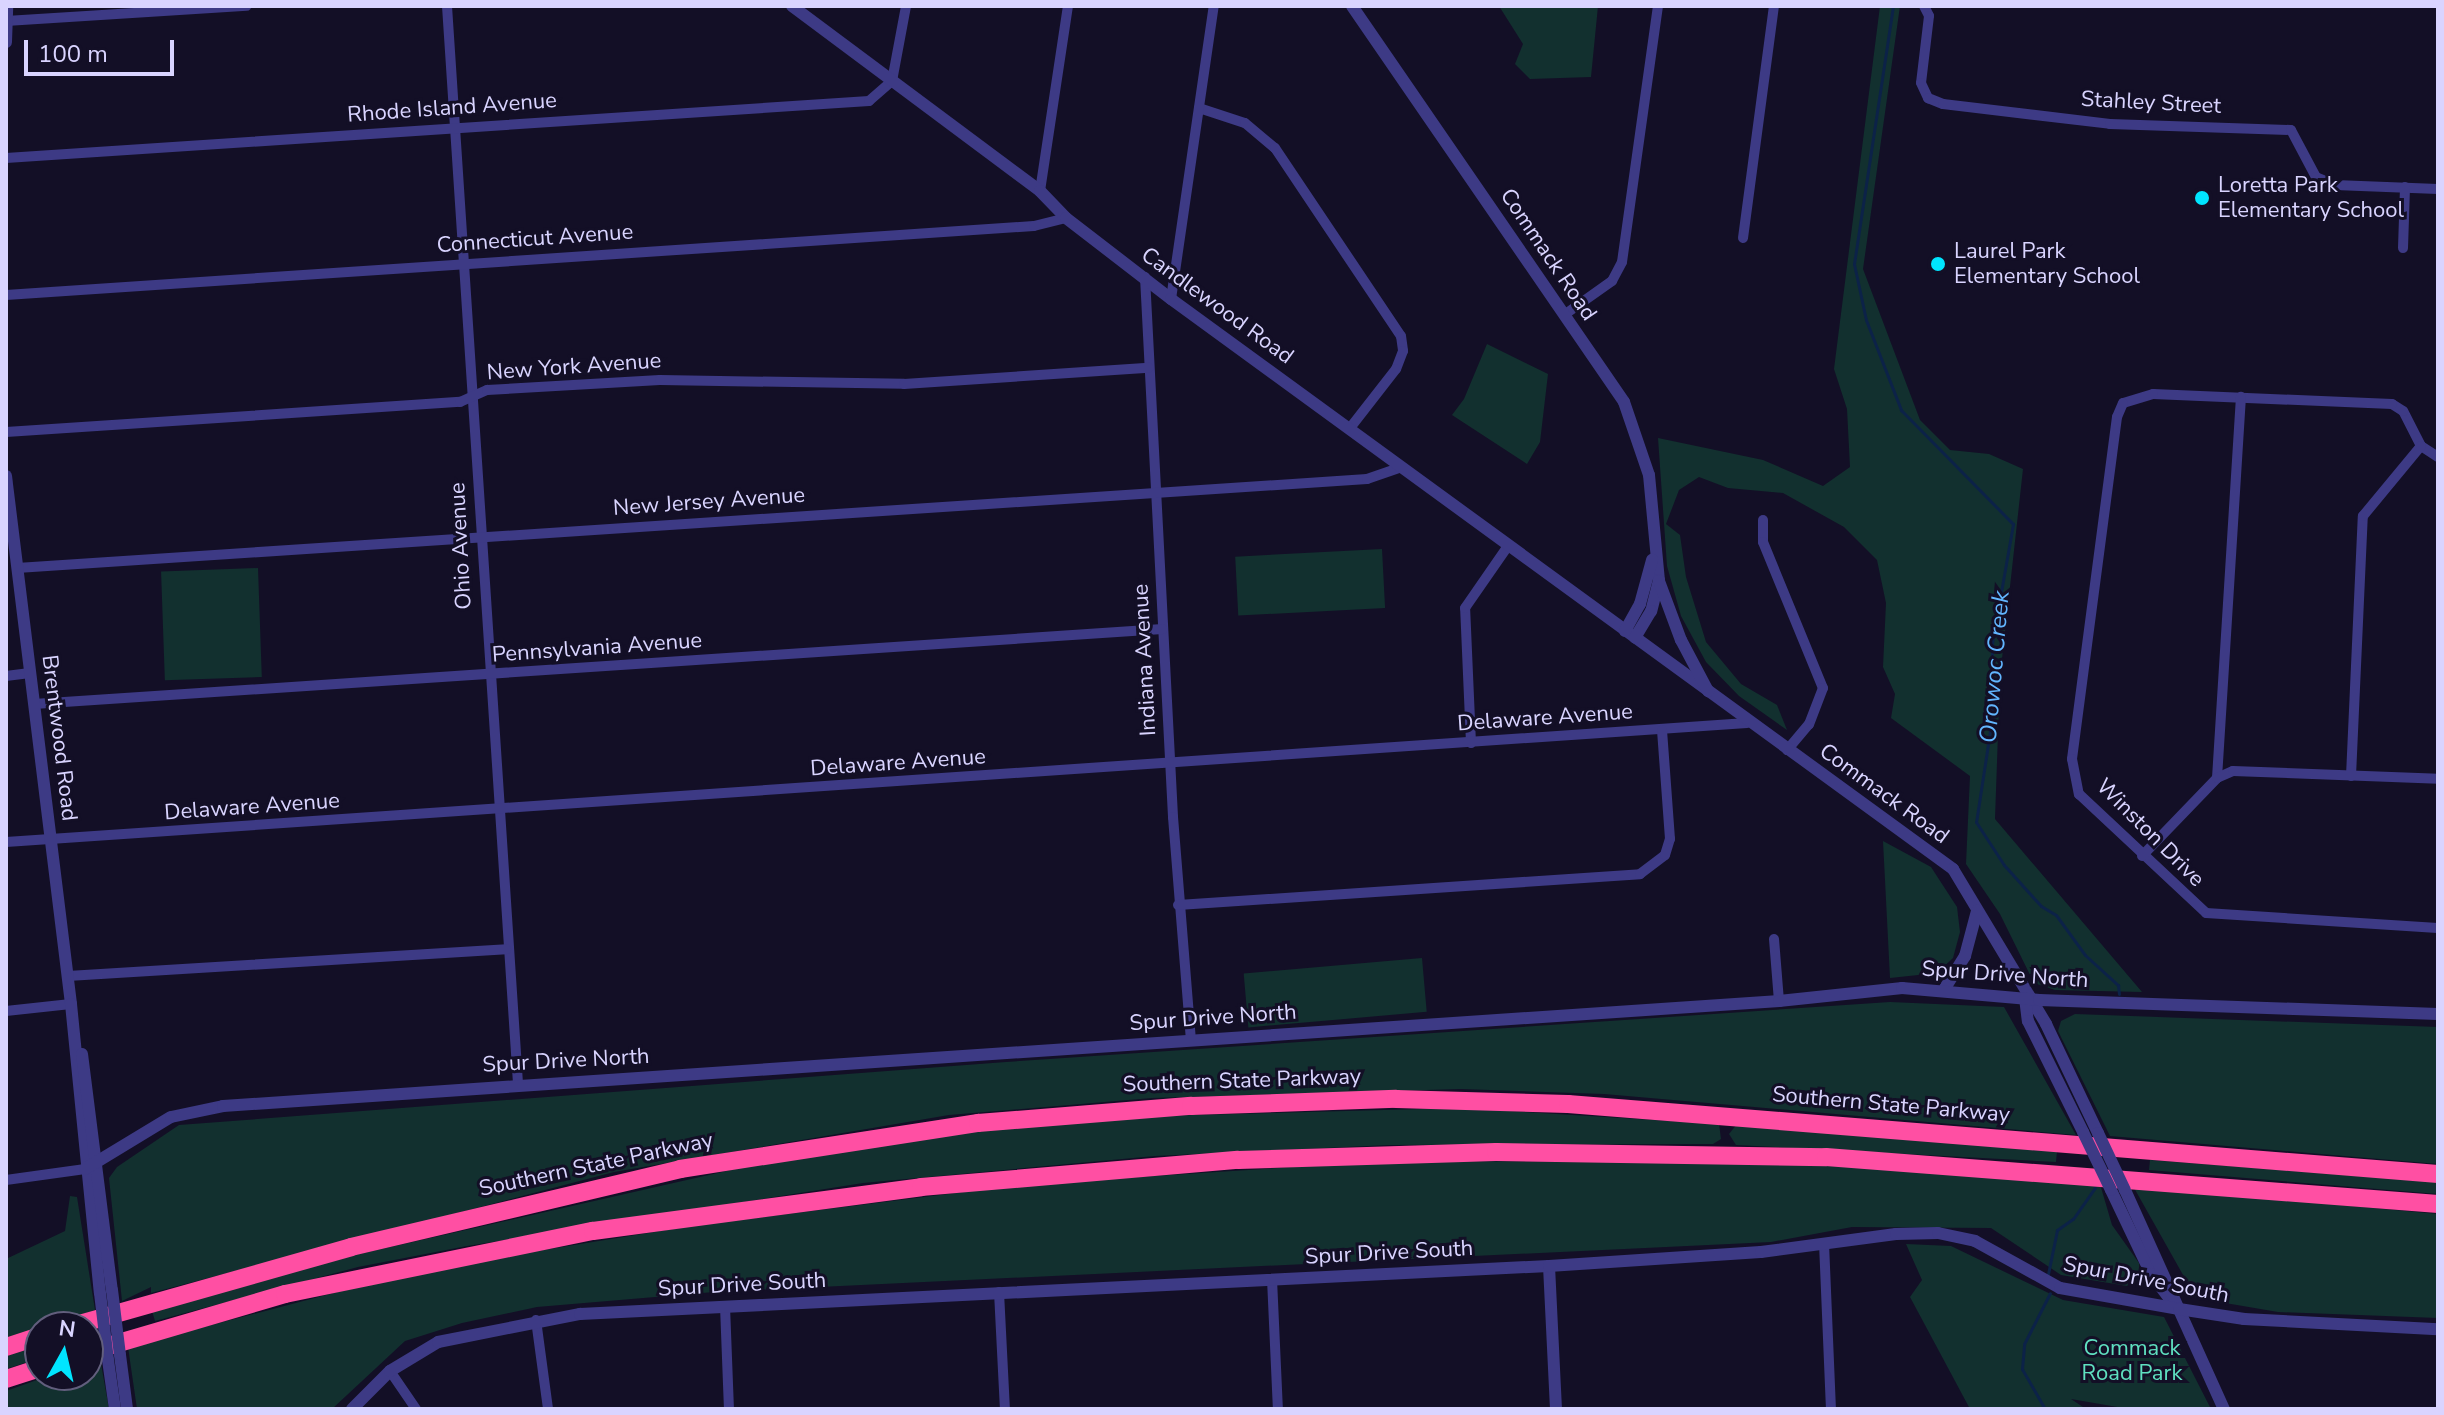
<!DOCTYPE html>
<style>
body{margin:0}
#map{position:relative;width:2444px;height:1415px;overflow:hidden;background:#130f26;font-family:"Nunito Sans",sans-serif}
div>[style]{position:absolute}
[style*='--x']{left:calc(var(--x)*1px);top:calc(var(--y)*1px);width:calc(var(--w)*1px);rotate:calc(var(--a)*1deg)}
.green>*{inset:0;background:#12302f;transform-origin:0 0}
.stream>*{height:3px;margin:-1.5px;padding:0 1.5px;transform-origin:1.5px;border-radius:1.5px;background:#0c2248}
.minor>*{height:10px;margin:-5px;padding:0 5px;transform-origin:5px;border-radius:5px;background:#3d3a85}
.tertiary>*{height:12px;margin:-6px;padding:0 6px;transform-origin:6px;border-radius:6px;background:#3d3a85}
.motorway>*{height:18px;margin:-9px;padding:0 9px;transform-origin:9px;border-radius:9px;background:#ff4fa3}
.tertiary-bridge>*{height:12px;margin:-6px;padding:0 6px;transform-origin:6px;border-radius:6px;background:#3d3a85}
.dots>*{width:22px;height:22px;translate:-50% -50%;box-sizing:border-box;border:4px solid #130f26;border-radius:50%}
span{translate:-50% -50%;white-space:nowrap;text-align:center;line-height:1.15;-webkit-text-stroke:6px #130f26;paint-order:stroke}
.street-label{font-size:22px;color:#d9d4ff}
.poi-label{font-size:22px;color:#d9d4ff}
.left{translate:0 -50%;text-align:left}
.park-label{font-size:22px;color:#5fe0c0}
.water-label{font-size:24px;color:#62b6ff;font-style:italic}
.frame{position:absolute;inset:0;border:8px solid #d9d4ff;pointer-events:none}
.north{position:absolute;left:24px;top:1311px;width:80px;height:80px;box-sizing:border-box;background:#130f26;border:2px solid #625e7d;border-radius:50%;rotate:8deg;font-size:22px;font-weight:700;line-height:32px;text-align:center;color:#d9d4ff}
.north::after{content:'';display:block;margin:auto;width:28px;height:36px;background:#00e5ff;clip-path:polygon(50% 0,100% 100%,50% 72%,0 100%)}
.scale{position:absolute;left:24px;top:40px;width:150px;height:36px;box-sizing:border-box;border:4px solid #d9d4ff;border-top:0;padding-left:10px;font-size:24px;line-height:28px;white-space:nowrap;color:#d9d4ff;-webkit-text-stroke:6px #130f26;paint-order:stroke}
</style>
<div id="map">
<div class="green">
<div style="clip-path:polygon(1499px 6px,1598px 6px,1591px 77px,1530px 79px,1515px 64px,1523px 44px)"></div>
<div style="clip-path:polygon(1880px 6px,1900px 6px,1863px 269px,1920px 420px,1950px 450px,1989px 454px,2023px 469px,2000px 677px,1995px 819px,2142px 992px,2055px 990px,2034px 983px,2000px 914px,1966px 864px,1970px 776px,1891px 718px,1895px 694px,1883px 667px,1886px 603px,1877px 560px,1844px 527px,1783px 493px,1728px 488px,1699px 477px,1679px 490px,1666px 524px,1680px 535px,1686px 577px,1706px 642px,1741px 684px,1777px 705px,1787px 730px,1739px 696px,1706px 662px,1681px 616px,1667px 566px,1658px 438px,1763px 460px,1823px 486px,1850px 467px,1847px 409px,1834px 369px)"></div>
<div style="clip-path:polygon(1487px 344px,1548px 374px,1540px 442px,1527px 464px,1452px 415px,1464px 399px)"></div>
<div style="left:1382px;top:549px;width:59px;height:147px;rotate:87deg"></div>
<div style="left:258px;top:568px;width:109px;height:97px;rotate:88deg"></div>
<div style="clip-path:polygon(1883px 841px,1931px 867px,1957px 907px,1960px 932px,1953px 958px,1937px 973px,1890px 978px)"></div>
<div style="left:1422px;top:958px;width:54px;height:179px;rotate:85deg"></div>
<div style="clip-path:polygon(1890px 1002px,2004px 1007px,2076px 1135px,1604px 1094px,1461px 1089px,1152px 1098px,949px 1115px,614px 1172px,151px 1293px,151px 1287px,122px 1301px,109px 1178px,117px 1167px,179px 1125px,1006px 1062px)"></div>
<div style="clip-path:polygon(2075px 1014px,2438px 1027px,2438px 1164px,2110px 1136px,2058px 1031px,2061px 1021px)"></div>
<div style="clip-path:polygon(1460px 1108px,1719px 1124px,1721px 1139px,1713px 1144px,1390px 1145px,1155px 1156px,863px 1183px,467px 1246px,358px 1267px,155px 1321px,152px 1311px,355px 1255px,766px 1162px,1003px 1128px,1156px 1116px)"></div>
<div style="clip-path:polygon(1737px 1124px,2057px 1151px,2056px 1162px,1736px 1145px,1729px 1134px)"></div>
<div style="clip-path:polygon(2150px 1160px,2438px 1182px,2438px 1194px,2149px 1170px)"></div>
<div style="clip-path:polygon(1388px 1161px,1728px 1162px,1909px 1169px,2100px 1184px,2112px 1225px,2139px 1263px,2140px 1280px,2127px 1286px,2061px 1275px,1991px 1228px,1852px 1227px,1771px 1242px,714px 1292px,537px 1307px,462px 1323px,405px 1341px,332px 1409px,137px 1409px,128px 1347px,364px 1285px,525px 1253px,691px 1226px,1028px 1184px)"></div>
<div style="clip-path:polygon(2133px 1186px,2438px 1214px,2438px 1318px,2278px 1312px,2196px 1298px)"></div>
<div style="clip-path:polygon(70px 1196px,77px 1197px,95px 1310px,6px 1340px,6px 1259px,65px 1231px)"></div>
<div style="clip-path:polygon(1906px 1244px,1951px 1246px,2063px 1300px,2164px 1317px,2211px 1409px,2129px 1409px,2071px 1399px,2086px 1409px,1970px 1409px,1910px 1297px,1922px 1280px)"></div>
<div style="clip-path:polygon(40px 1346px,40px 1358px,6px 1369px,6px 1356px)"></div>
<div style="clip-path:polygon(100px 1358px,109px 1409px,6px 1409px,6px 1391px,51px 1375px,88px 1375px,88px 1362px)"></div>
</div>
<div class="stream">
<div style="--x:1893;--y:6;--w:261;--a:98.6"></div>
<div style="--x:1854;--y:264;--w:57;--a:77.9"></div>
<div style="--x:1866;--y:320;--w:97;--a:68.7"></div>
<div style="--x:1901;--y:410;--w:160;--a:45.5"></div>
<div style="--x:2013;--y:524;--w:121;--a:100"></div>
<div style="--x:1992;--y:643;--w:75;--a:90"></div>
<div style="--x:1992;--y:718;--w:105;--a:98.7"></div>
<div style="--x:1976;--y:822;--w:51;--a:56.9"></div>
<div style="--x:2004;--y:865;--w:55;--a:47.9"></div>
<div style="--x:2041;--y:906;--w:17;--a:31"></div>
<div style="--x:2056;--y:915;--w:49;--a:54.1"></div>
<div style="--x:2085;--y:955;--w:45;--a:42.3"></div>
<div style="--x:2118;--y:985;--w:9;--a:84"></div>
<div style="--x:2048;--y:1274;--w:45;--a:-78.4"></div>
<div style="--x:2057;--y:1230;--w:19;--a:-35"></div>
<div style="--x:2073;--y:1219;--w:38;--a:-55"></div>
<div style="--x:2045;--y:1409;--w:46;--a:-119.9"></div>
<div style="--x:2022;--y:1369;--w:25;--a:-85"></div>
<div style="--x:2024;--y:1344;--w:57;--a:-63"></div>
</div>
<div class="minor">
<div style="--x:447;--y:6;--w:1079;--a:86.23"></div>
<div style="--x:1924;--y:6;--w:11;--a:63"></div>
<div style="--x:1929;--y:16;--w:67;--a:96.8"></div>
<div style="--x:1921;--y:83;--w:17;--a:65"></div>
<div style="--x:1928;--y:98;--w:16;--a:22"></div>
<div style="--x:1943;--y:104;--w:168;--a:6.8"></div>
<div style="--x:2110;--y:124;--w:181;--a:1.9"></div>
<div style="--x:2291;--y:130;--w:53;--a:62"></div>
<div style="--x:2316;--y:177;--w:21;--a:23"></div>
<div style="--x:2335;--y:185;--w:103;--a:2.2"></div>
<div style="--x:6;--y:21;--w:241;--a:-3.6"></div>
<div style="--x:1199;--y:108;--w:48;--a:18.1"></div>
<div style="--x:1245;--y:123;--w:39;--a:40"></div>
<div style="--x:1275;--y:148;--w:226;--a:56.2"></div>
<div style="--x:1401;--y:336;--w:15;--a:82"></div>
<div style="--x:1403;--y:351;--w:19;--a:111"></div>
<div style="--x:1396;--y:369;--w:75;--a:127.9"></div>
<div style="--x:6;--y:158;--w:865;--a:-3.78"></div>
<div style="--x:869;--y:101;--w:30;--a:-41"></div>
<div style="--x:892;--y:81;--w:76;--a:-79.4"></div>
<div style="--x:1040;--y:191;--w:187;--a:-81.4"></div>
<div style="--x:1743;--y:238;--w:234;--a:-82.4"></div>
<div style="--x:2403;--y:248;--w:61;--a:-88.1"></div>
<div style="--x:1145;--y:277;--w:541;--a:87.03"></div>
<div style="--x:1173;--y:817;--w:223;--a:85.4"></div>
<div style="--x:6;--y:295;--w:1030;--a:-3.84"></div>
<div style="--x:1034;--y:226;--w:33;--a:-14"></div>
<div style="--x:1171;--y:299;--w:296;--a:-81.7"></div>
<div style="--x:1564;--y:315;--w:59;--a:-35.3"></div>
<div style="--x:1612;--y:281;--w:21;--a:-62"></div>
<div style="--x:1622;--y:262;--w:259;--a:-82"></div>
<div style="--x:6;--y:432;--w:455;--a:-3.8"></div>
<div style="--x:460;--y:402;--w:30;--a:-24"></div>
<div style="--x:487;--y:390;--w:173;--a:-3.3"></div>
<div style="--x:660;--y:380;--w:244;--a:0.9"></div>
<div style="--x:904;--y:384;--w:245;--a:-3.8"></div>
<div style="--x:2438;--y:457;--w:20;--a:-147"></div>
<div style="--x:2421;--y:446;--w:39;--a:-117"></div>
<div style="--x:2403;--y:411;--w:13;--a:-148"></div>
<div style="--x:2392;--y:404;--w:239;--a:-177.6"></div>
<div style="--x:2153;--y:394;--w:31;--a:163"></div>
<div style="--x:2123;--y:403;--w:15;--a:113"></div>
<div style="--x:2117;--y:417;--w:345;--a:97.5"></div>
<div style="--x:2072;--y:759;--w:36;--a:79"></div>
<div style="--x:2079;--y:794;--w:174;--a:43.1"></div>
<div style="--x:2206;--y:913;--w:232;--a:3.7"></div>
<div style="--x:1763;--y:520;--w:22;--a:90"></div>
<div style="--x:1763;--y:542;--w:158;--a:67.7"></div>
<div style="--x:1823;--y:688;--w:39;--a:111"></div>
<div style="--x:1809;--y:724;--w:34;--a:130"></div>
<div style="--x:17;--y:568;--w:1353;--a:-3.77"></div>
<div style="--x:1367;--y:479;--w:36;--a:-19"></div>
<div style="--x:6;--y:676;--w:24;--a:-7"></div>
<div style="--x:34;--y:704;--w:1131;--a:-3.8"></div>
<div style="--x:1471;--y:743;--w:135;--a:-92.5"></div>
<div style="--x:1465;--y:608;--w:75;--a:-55.3"></div>
<div style="--x:2351;--y:776;--w:260;--a:-87.4"></div>
<div style="--x:2363;--y:516;--w:91;--a:-50.4"></div>
<div style="--x:2217;--y:778;--w:382;--a:-86.4"></div>
<div style="--x:6;--y:842;--w:1745;--a:-3.91"></div>
<div style="--x:2142;--y:856;--w:108;--a:-46.1"></div>
<div style="--x:2217;--y:778;--w:17;--a:-24"></div>
<div style="--x:2233;--y:771;--w:205;--a:2.2"></div>
<div style="--x:1178;--y:905;--w:463;--a:-3.8"></div>
<div style="--x:1640;--y:874;--w:31;--a:-37"></div>
<div style="--x:1665;--y:855;--w:17;--a:-73"></div>
<div style="--x:1670;--y:839;--w:109;--a:-94.2"></div>
<div style="--x:1774;--y:939;--w:62;--a:85.4"></div>
<div style="--x:68;--y:976;--w:439;--a:-3.5"></div>
<div style="--x:6;--y:1011;--w:65;--a:-6.1"></div>
<div style="--x:6;--y:1180;--w:80;--a:-7.9"></div>
<div style="--x:1824;--y:1243;--w:166;--a:87.6"></div>
<div style="--x:1272;--y:1279;--w:130;--a:87.4"></div>
<div style="--x:999;--y:1292;--w:117;--a:87.1"></div>
<div style="--x:725;--y:1306;--w:103;--a:87.8"></div>
<div style="--x:536;--y:1320;--w:90;--a:82.3"></div>
<div style="--x:390;--y:1371;--w:46;--a:55.6"></div>
</div>
<div class="tertiary">
<div style="--x:792;--y:6;--w:309;--a:36.7"></div>
<div style="--x:1040;--y:191;--w:37;--a:46"></div>
<div style="--x:1066;--y:218;--w:133;--a:37.6"></div>
<div style="--x:1171;--y:299;--w:968;--a:36.09"></div>
<div style="--x:1953;--y:869;--w:181;--a:59"></div>
<div style="--x:2046;--y:1024;--w:121;--a:64.5"></div>
<div style="--x:1352;--y:6;--w:480;--a:55.5"></div>
<div style="--x:1624;--y:402;--w:77;--a:71.1"></div>
<div style="--x:1649;--y:475;--w:105;--a:84.6"></div>
<div style="--x:1659;--y:580;--w:32;--a:104"></div>
<div style="--x:1651;--y:611;--w:31;--a:121"></div>
<div style="--x:6;--y:42;--w:36;--a:-88"></div>
<div style="--x:6;--y:476;--w:532;--a:82.98"></div>
<div style="--x:71;--y:1004;--w:290;--a:84.3"></div>
<div style="--x:1659;--y:581;--w:63;--a:69.6"></div>
<div style="--x:1681;--y:640;--w:58;--a:62.1"></div>
<div style="--x:1625;--y:631;--w:31;--a:-61"></div>
<div style="--x:1640;--y:604;--w:46;--a:-74.7"></div>
<div style="--x:1945;--y:988;--w:38;--a:-58"></div>
<div style="--x:1965;--y:956;--w:47;--a:-75.1"></div>
<div style="--x:2025;--y:998;--w:23;--a:83"></div>
<div style="--x:2028;--y:1021;--w:124;--a:63.6"></div>
<div style="--x:82;--y:1054;--w:238;--a:82.8"></div>
<div style="--x:85;--y:1169;--w:100;--a:-31.2"></div>
<div style="--x:171;--y:1117;--w:53;--a:-11.9"></div>
<div style="--x:223;--y:1106;--w:1560;--a:-3.86"></div>
<div style="--x:1779;--y:1001;--w:124;--a:-6"></div>
<div style="--x:1902;--y:988;--w:138;--a:5"></div>
<div style="--x:2039;--y:1000;--w:399;--a:2"></div>
<div style="--x:2111;--y:1190;--w:93;--a:64.5"></div>
<div style="--x:2151;--y:1274;--w:38;--a:53"></div>
<div style="--x:2125;--y:1190;--w:240;--a:65.7"></div>
<div style="--x:1549;--y:1266;--w:143;--a:87.2"></div>
<div style="--x:120;--y:1355;--w:54;--a:82.6"></div>
<div style="--x:108;--y:1360;--w:49;--a:81.9"></div>
<div style="--x:352;--y:1409;--w:54;--a:-45"></div>
<div style="--x:390;--y:1371;--w:56;--a:-31.1"></div>
<div style="--x:438;--y:1342;--w:145;--a:-11.2"></div>
<div style="--x:580;--y:1314;--w:970;--a:-2.84"></div>
<div style="--x:1549;--y:1266;--w:212;--a:-3.8"></div>
<div style="--x:1761;--y:1252;--w:136;--a:-7.6"></div>
<div style="--x:1896;--y:1234;--w:42;--a:-1.4"></div>
<div style="--x:1938;--y:1233;--w:38;--a:12"></div>
<div style="--x:1975;--y:1241;--w:97;--a:28.9"></div>
<div style="--x:2060;--y:1288;--w:121;--a:10"></div>
<div style="--x:2179;--y:1309;--w:66;--a:8.7"></div>
<div style="--x:2244;--y:1319;--w:194;--a:3"></div>
</div>
<div class="motorway">
<div style="--x:69;--y:1327;--w:293;--a:-15.8"></div>
<div style="--x:351;--y:1247;--w:338;--a:-13.3"></div>
<div style="--x:680;--y:1169;--w:302;--a:-8.8"></div>
<div style="--x:978;--y:1123;--w:214;--a:-4.6"></div>
<div style="--x:1191;--y:1106;--w:205;--a:-2"></div>
<div style="--x:1396;--y:1099;--w:172;--a:1.7"></div>
<div style="--x:1568;--y:1104;--w:873;--a:4.6"></div>
<div style="--x:6;--y:1347;--w:36;--a:-18"></div>
<div style="--x:88;--y:1352;--w:205;--a:-16.4"></div>
<div style="--x:285;--y:1294;--w:314;--a:-11.6"></div>
<div style="--x:593;--y:1231;--w:331;--a:-7.6"></div>
<div style="--x:921;--y:1187;--w:318;--a:-4.9"></div>
<div style="--x:1238;--y:1160;--w:258;--a:-1.8"></div>
<div style="--x:1496;--y:1152;--w:330;--a:0.9"></div>
<div style="--x:1826;--y:1157;--w:614;--a:4.39"></div>
<div style="--x:6;--y:1379;--w:36;--a:-18"></div>
</div>
<div class="tertiary-bridge">
<div style="--x:2083;--y:1132;--w:64;--a:64.2"></div>
<div style="--x:2098;--y:1133;--w:63;--a:64.7"></div>
<div style="--x:112;--y:1290;--w:65;--a:83"></div>
<div style="--x:100;--y:1293;--w:67;--a:83.2"></div>
</div>
<div class="dots">
<div style="left:2202px;top:198px;background:#00e5ff"></div>
<div style="left:1938px;top:264px;background:#00e5ff"></div>
</div>
<div class="street-label">
<span style="left:2151px;top:103px;rotate:3deg">Stahley Street</span>
<span style="left:452px;top:108px;rotate:-4deg">Rhode Island Avenue</span>
<span style="left:535px;top:239px;rotate:-4deg">Connecticut Avenue</span>
<span style="left:1548px;top:255px;rotate:56deg">Commack Road</span>
<span style="left:1217px;top:306px;rotate:36deg">Candlewood Road</span>
<span style="left:574px;top:367px;rotate:-4deg">New York Avenue</span>
<span style="left:709px;top:502px;rotate:-4deg">New Jersey Avenue</span>
<span style="left:461px;top:546px;rotate:-93deg">Ohio Avenue</span>
<span style="left:597px;top:648px;rotate:-4deg">Pennsylvania Avenue</span>
<span style="left:1145px;top:660px;rotate:-93deg">Indiana Avenue</span>
<span style="left:1545px;top:718px;rotate:-4deg">Delaware Avenue</span>
<span style="left:59px;top:738px;rotate:83deg">Brentwood Road</span>
<span style="left:898px;top:763px;rotate:-4deg">Delaware Avenue</span>
<span style="left:1884px;top:794px;rotate:36deg">Commack Road</span>
<span style="left:252px;top:807px;rotate:-4deg">Delaware Avenue</span>
<span style="left:2150px;top:833px;rotate:45deg">Winston Drive</span>
<span style="left:2005px;top:975px;rotate:4deg">Spur Drive North</span>
<span style="left:1213px;top:1018px;rotate:-4deg">Spur Drive North</span>
<span style="left:566px;top:1061px;rotate:-3deg">Spur Drive North</span>
<span style="left:1242px;top:1081px;rotate:-2deg">Southern State Parkway</span>
<span style="left:1891px;top:1105px;rotate:5deg">Southern State Parkway</span>
<span style="left:596px;top:1165px;rotate:-12deg">Southern State Parkway</span>
<span style="left:1389px;top:1253px;rotate:-3deg">Spur Drive South</span>
<span style="left:2146px;top:1280px;rotate:11deg">Spur Drive South</span>
<span style="left:742px;top:1285px;rotate:-3deg">Spur Drive South</span>
</div>
<div class="poi-label">
<span class="left" style="left:2218px;top:198px">Loretta Park<br>Elementary School</span>
<span class="left" style="left:1954px;top:264px">Laurel Park<br>Elementary School</span>
</div>
<div class="park-label">
<span style="left:2132px;top:1361px">Commack<br>Road Park</span>
</div>
<div class="water-label">
<span style="left:1995px;top:667px;rotate:-85deg">Orowoc Creek</span>
</div>
<div class="frame"></div>
<div class="north">N</div>
<div class="scale">100 m</div>
</div>
